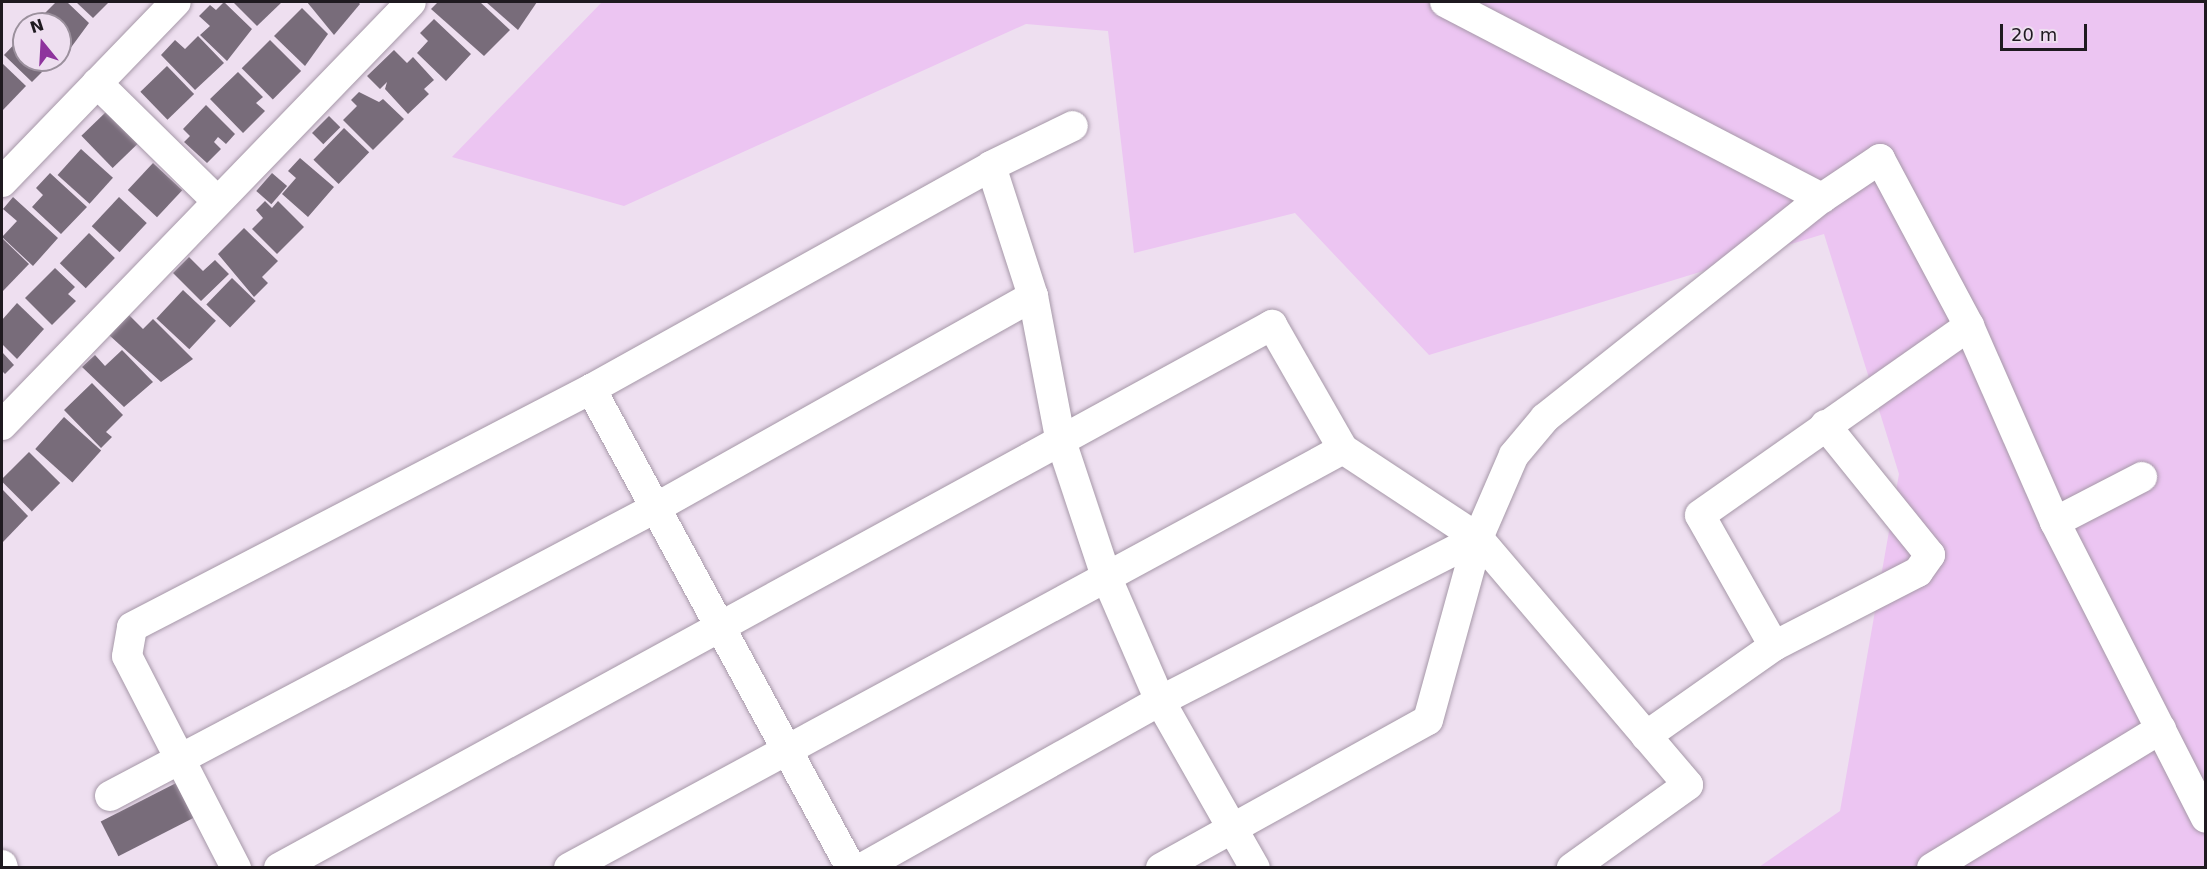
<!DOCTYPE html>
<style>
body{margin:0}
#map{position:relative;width:2207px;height:869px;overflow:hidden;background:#eedff0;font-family:"DejaVu Sans",sans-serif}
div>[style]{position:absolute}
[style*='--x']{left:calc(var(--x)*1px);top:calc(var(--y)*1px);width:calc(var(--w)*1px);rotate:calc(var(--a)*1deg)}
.green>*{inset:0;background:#ecc5f2}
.building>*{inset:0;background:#786c7a;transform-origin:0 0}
.roads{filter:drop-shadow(0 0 2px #a698a8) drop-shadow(0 0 2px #a698a8)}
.minor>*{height:30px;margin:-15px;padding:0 15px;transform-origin:15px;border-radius:15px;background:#fff}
span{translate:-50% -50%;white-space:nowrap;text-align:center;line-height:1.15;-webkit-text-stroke:4.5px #eedff0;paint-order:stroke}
.frame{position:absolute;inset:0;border:3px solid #1f1a20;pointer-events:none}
.north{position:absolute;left:12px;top:12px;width:60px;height:60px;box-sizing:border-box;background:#eedff0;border:2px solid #9b909d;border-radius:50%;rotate:342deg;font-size:16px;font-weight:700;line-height:24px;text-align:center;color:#1f1a20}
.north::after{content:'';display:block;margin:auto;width:21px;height:27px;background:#8e339d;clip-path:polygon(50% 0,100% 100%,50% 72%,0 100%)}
.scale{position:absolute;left:2000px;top:24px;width:87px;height:27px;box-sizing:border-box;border:3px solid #1f1a20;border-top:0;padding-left:8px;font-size:18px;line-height:21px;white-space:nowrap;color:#1f1a20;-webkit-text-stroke:4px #eedff0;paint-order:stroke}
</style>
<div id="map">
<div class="green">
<div style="clip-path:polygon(602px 2px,2205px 2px,2205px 867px,1759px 867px,1840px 811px,1899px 474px,1824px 234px,1429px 355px,1295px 213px,1134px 253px,1108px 31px,1026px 24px,624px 206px,452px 157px)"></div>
</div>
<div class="building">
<div style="clip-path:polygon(56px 2px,67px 2px,89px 23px,64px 57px,60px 24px,34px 24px)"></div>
<div style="clip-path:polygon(76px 2px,109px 2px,93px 18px)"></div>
<div style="clip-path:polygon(224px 2px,252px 29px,227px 61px,200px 35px,210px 26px,199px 16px,210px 5px,216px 10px)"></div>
<div style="clip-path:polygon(233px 2px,282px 2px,257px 26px)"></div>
<div style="clip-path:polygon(307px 2px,358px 2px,360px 4px,334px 35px)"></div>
<div style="clip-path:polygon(438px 2px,480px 2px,510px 30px,484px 56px,431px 9px)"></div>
<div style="clip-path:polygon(486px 2px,537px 2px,518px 30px)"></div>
<div style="clip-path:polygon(302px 8px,328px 34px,305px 66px,274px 36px)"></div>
<div style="clip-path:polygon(434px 19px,471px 54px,446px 81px,417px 53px,428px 41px,420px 33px)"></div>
<div style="clip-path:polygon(24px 34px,24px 60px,54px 60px,32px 82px,4px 55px)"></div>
<div style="clip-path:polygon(198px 36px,224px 63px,195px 90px,161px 55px,175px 40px,185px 49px)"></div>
<div style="left:270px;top:40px;width:44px;height:40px;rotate:45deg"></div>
<div style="clip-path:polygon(394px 50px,407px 63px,413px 57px,434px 80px,424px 89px,429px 94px,408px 114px,385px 89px,387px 82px,380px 89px,367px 76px)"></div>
<div style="clip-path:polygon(2px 63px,26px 86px,2px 111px)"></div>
<div style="left:167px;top:66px;width:39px;height:37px;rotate:46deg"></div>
<div style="clip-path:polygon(238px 72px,263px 97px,256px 103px,265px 111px,243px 133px,210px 99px)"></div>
<div style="clip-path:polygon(359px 92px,379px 102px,383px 99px,404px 119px,373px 150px,343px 120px,357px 106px,351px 100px)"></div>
<div style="clip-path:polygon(206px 105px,235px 134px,226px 144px,218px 137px,214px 142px,221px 149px,207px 163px,184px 142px,190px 136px,183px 129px)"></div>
<div style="left:108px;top:110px;width:45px;height:37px;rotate:46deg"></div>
<div style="left:329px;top:116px;width:16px;height:24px;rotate:45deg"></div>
<div style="left:344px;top:128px;width:35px;height:44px;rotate:44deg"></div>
<div style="left:81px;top:149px;width:43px;height:35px;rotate:42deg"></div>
<div style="clip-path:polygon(300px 158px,334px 187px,308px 217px,282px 194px,296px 178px,288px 171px)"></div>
<div style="left:153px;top:163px;width:40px;height:37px;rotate:43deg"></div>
<div style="clip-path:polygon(50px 173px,87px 207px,61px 234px,32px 207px,43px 195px,36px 188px)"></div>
<div style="left:272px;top:173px;width:20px;height:24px;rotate:41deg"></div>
<div style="clip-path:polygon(13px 197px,58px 238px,33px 266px,2px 237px,17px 221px,3px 209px)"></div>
<div style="left:119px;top:197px;width:38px;height:40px;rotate:43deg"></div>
<div style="clip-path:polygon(265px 201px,272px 208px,278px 201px,304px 227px,277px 254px,252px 229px,263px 218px,256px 210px)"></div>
<div style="clip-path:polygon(244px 228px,278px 261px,262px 277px,268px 283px,254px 297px,218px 254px)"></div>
<div style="left:89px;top:233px;width:36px;height:42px;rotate:44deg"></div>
<div style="clip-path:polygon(2px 238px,29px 264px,2px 292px)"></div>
<div style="clip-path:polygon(189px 257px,203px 271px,215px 260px,229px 274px,201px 301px,173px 273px)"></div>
<div style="clip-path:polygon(55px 268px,75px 287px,68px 294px,76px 301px,52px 325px,25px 298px)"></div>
<div style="left:232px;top:278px;width:33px;height:37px;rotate:44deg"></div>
<div style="left:183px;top:290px;width:45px;height:39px;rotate:43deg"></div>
<div style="clip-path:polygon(17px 303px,44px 329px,17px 359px,2px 344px,2px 320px)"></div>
<div style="clip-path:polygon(129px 315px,143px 329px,153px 319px,193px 359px,161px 382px,109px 335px)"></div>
<div style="clip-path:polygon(122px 350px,153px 382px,124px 407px,82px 367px,95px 355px,105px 366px)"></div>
<div style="clip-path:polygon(2px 352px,14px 365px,5px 374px,2px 371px)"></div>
<div style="clip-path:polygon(92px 383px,123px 415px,106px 432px,112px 437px,101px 448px,64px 410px)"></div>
<div style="left:64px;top:417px;width:50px;height:43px;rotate:42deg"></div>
<div style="left:29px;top:452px;width:44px;height:40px;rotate:45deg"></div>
<div style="clip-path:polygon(2px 489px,28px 516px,2px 543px)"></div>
<div style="left:180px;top:781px;width:39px;height:89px;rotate:63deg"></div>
</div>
<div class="roads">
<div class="minor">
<div style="--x:1445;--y:2;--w:425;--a:27.5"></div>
<div style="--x:97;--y:83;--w:168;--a:44.5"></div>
<div style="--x:991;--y:166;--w:91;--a:-26"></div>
<div style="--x:2;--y:182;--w:250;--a:-46"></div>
<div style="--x:591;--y:389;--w:545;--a:61.51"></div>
<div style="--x:2;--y:425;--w:588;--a:-45.96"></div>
<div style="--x:2055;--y:522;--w:98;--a:-27.3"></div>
<div style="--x:1774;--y:646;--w:162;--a:-27.2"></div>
<div style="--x:1918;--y:572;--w:21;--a:-55"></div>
<div style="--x:1930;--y:555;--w:167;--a:-128.9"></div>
<div style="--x:1646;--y:736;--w:156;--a:-35.1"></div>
<div style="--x:1774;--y:646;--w:150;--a:-119.5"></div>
<div style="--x:1700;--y:515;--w:329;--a:-35.1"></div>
<div style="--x:110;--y:796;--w:621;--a:-27.84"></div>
<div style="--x:659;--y:506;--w:429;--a:-29.3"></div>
<div style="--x:2;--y:865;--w:3;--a:72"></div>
<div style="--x:236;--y:868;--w:238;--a:-117.2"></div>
<div style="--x:127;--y:656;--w:29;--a:-80"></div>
<div style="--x:132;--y:627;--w:517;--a:-27.41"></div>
<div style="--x:591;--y:389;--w:458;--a:-29.1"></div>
<div style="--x:991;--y:166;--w:137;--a:72.1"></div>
<div style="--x:1033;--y:296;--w:145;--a:79.2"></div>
<div style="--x:1060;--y:438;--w:145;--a:71.6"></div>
<div style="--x:1106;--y:576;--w:136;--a:66.6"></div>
<div style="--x:1160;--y:701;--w:192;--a:60.4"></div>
<div style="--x:279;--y:868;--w:1132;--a:-28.67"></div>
<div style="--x:1272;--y:325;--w:143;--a:60.2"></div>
<div style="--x:1343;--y:449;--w:162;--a:33.4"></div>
<div style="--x:1478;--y:538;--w:324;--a:49.6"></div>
<div style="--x:1688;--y:785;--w:143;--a:144.4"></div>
<div style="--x:569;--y:868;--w:880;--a:-28.43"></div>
<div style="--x:862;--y:868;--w:342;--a:-29.3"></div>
<div style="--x:1160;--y:701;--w:357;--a:-27.1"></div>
<div style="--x:1161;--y:868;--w:305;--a:-29"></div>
<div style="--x:1428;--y:720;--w:189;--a:-74.6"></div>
<div style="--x:1478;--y:538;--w:90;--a:-66.6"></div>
<div style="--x:1514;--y:455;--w:48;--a:-50"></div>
<div style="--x:1545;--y:418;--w:354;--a:-38.5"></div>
<div style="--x:1822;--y:198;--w:70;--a:-33.9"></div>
<div style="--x:1880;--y:159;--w:189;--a:61.9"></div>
<div style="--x:1969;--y:326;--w:214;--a:66.3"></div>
<div style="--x:2055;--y:522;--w:332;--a:63"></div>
<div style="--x:1932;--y:868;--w:268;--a:-31.3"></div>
</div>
</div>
<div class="frame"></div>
<div class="north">N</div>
<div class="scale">20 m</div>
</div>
